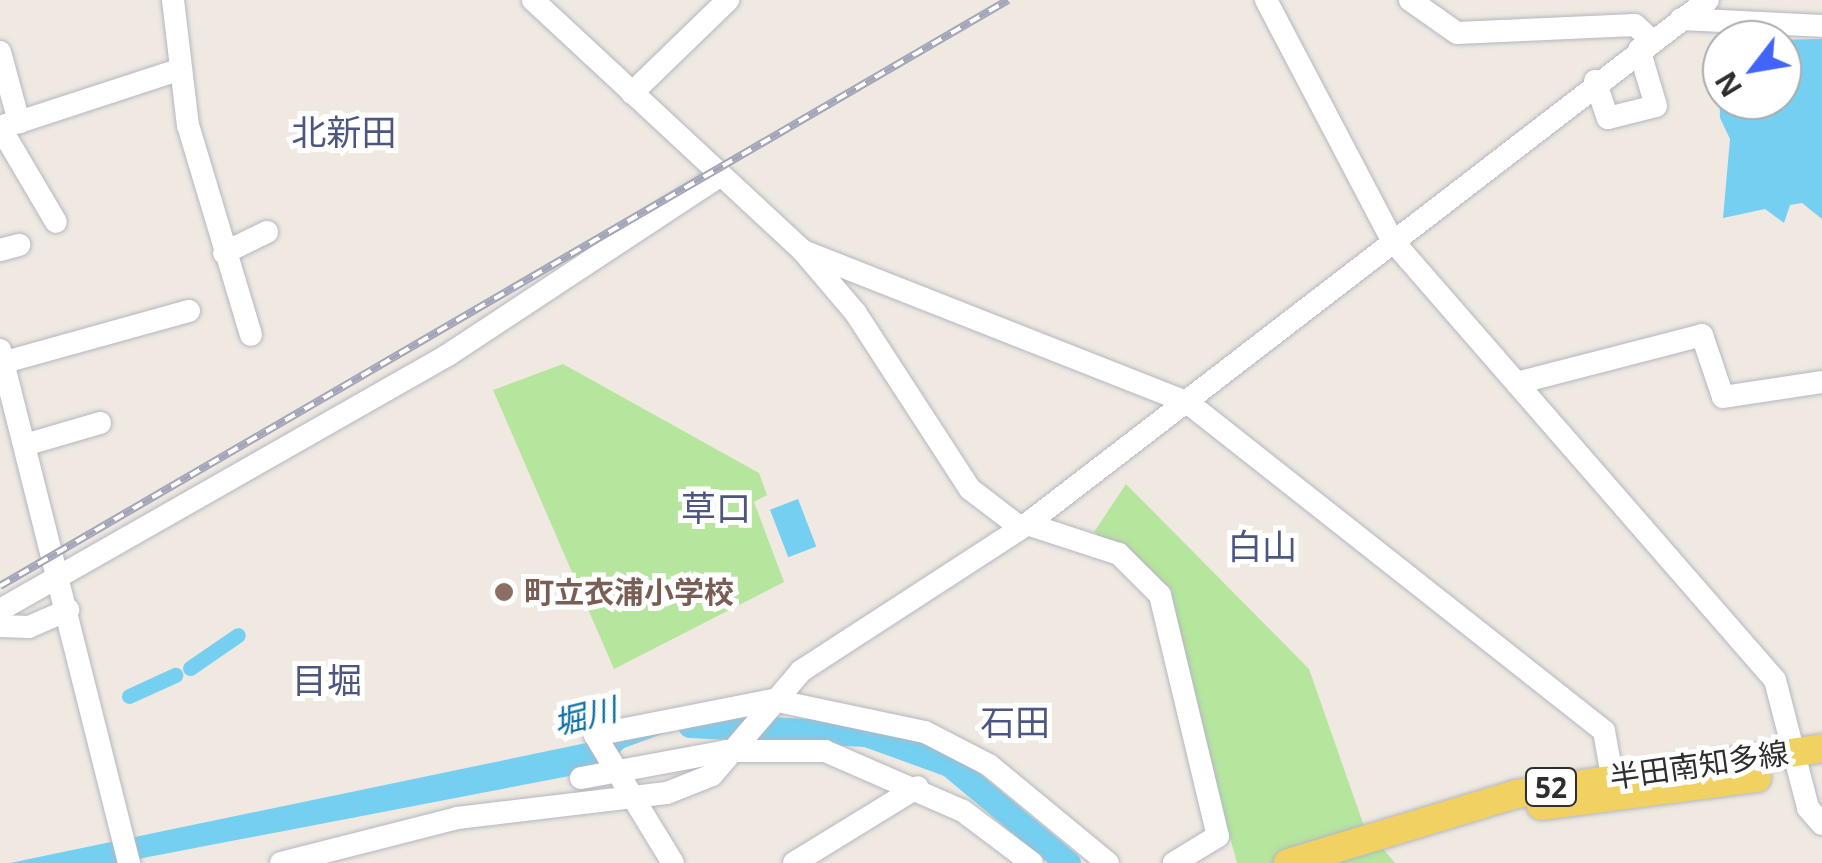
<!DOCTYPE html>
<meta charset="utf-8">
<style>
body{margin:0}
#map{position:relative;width:1822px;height:863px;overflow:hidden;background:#efe9e1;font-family:"Open Sans","Noto Sans JP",sans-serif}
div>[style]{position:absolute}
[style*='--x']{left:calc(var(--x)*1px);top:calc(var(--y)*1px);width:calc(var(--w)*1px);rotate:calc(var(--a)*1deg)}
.green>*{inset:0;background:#b6e59e}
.water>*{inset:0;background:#75cff0;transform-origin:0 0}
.canal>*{height:15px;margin:-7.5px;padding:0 7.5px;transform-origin:7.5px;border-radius:7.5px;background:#75cff0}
.river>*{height:25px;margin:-12.5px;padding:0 12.5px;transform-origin:12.5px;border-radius:12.5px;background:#75cff0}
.roads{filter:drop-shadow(0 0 2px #b4b7c1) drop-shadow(0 0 2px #b4b7c1)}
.minor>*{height:22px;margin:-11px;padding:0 11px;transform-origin:11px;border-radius:11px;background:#fff}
.major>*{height:28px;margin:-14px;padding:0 14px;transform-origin:14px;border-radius:14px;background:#f2d163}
.rail>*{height:8px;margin-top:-4px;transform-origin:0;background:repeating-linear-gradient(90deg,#fff 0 11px,#a3a6b8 0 22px);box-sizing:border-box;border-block:2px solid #a3a6b8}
.dots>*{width:28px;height:28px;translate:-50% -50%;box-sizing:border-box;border:5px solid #fff;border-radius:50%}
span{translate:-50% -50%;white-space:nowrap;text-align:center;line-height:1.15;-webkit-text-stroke:10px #fff;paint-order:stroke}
.shield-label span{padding:2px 8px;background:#fff;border:2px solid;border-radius:8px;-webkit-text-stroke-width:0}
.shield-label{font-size:28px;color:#2e2e2e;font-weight:700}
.education-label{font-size:30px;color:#785e54;font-weight:700}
.left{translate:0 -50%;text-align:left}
.street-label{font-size:30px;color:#2e2e2e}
.water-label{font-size:32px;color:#0d6fa3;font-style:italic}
.quarter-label{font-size:35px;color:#4d5680}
.north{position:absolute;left:1702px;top:20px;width:100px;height:100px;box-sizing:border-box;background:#fff;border:2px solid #ababab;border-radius:50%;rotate:239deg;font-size:28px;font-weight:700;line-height:40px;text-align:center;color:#2e2e2e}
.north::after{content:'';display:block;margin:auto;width:35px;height:45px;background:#4264fb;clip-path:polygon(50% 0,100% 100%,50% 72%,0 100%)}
</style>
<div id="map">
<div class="green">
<div style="clip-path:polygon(563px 364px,759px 473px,767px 495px,754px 502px,784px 582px,614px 669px,493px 390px)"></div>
<div style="clip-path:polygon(1126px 484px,1309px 669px,1364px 826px,1395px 863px,1237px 863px,1159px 582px,1094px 532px)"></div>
</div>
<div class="water">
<div style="clip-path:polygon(1822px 39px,1822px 219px,1802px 203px,1790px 205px,1784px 223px,1765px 209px,1723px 218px,1730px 139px,1720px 118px,1718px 50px,1722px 100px,1782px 100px,1782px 40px,1763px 40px)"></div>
<div style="left:798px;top:499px;width:51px;height:30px;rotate:69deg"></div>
<div style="clip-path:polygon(702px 719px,624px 748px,601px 770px,117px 863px,10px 863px)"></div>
</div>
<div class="canal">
<div style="--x:190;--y:668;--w:58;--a:-34.5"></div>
<div style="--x:129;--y:696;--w:51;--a:-24.5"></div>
</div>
<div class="river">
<div style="--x:690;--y:725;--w:176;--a:2.9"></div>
<div style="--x:866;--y:734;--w:88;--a:19.9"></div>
<div style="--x:949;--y:764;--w:155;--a:39.8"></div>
</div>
<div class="roads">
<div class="minor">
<div style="--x:173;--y:0;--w:126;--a:83.2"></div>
<div style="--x:188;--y:125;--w:219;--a:73.3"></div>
<div style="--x:533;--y:0;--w:369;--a:42.9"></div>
<div style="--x:803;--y:251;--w:80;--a:49.6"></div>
<div style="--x:855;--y:312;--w:211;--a:57"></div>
<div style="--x:970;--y:489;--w:64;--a:37.4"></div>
<div style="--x:1266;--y:0;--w:271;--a:62.3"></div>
<div style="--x:1392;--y:240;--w:583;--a:48.96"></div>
<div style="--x:1775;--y:680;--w:132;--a:75.5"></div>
<div style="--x:1808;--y:808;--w:21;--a:49"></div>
<div style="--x:1410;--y:0;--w:57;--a:35.1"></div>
<div style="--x:1457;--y:33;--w:178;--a:-2.6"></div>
<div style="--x:1635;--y:25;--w:22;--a:43"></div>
<div style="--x:1681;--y:19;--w:141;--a:2.8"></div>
<div style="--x:0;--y:52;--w:73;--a:74.8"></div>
<div style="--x:19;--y:122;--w:14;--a:168"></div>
<div style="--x:1595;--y:81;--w:39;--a:71"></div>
<div style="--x:1608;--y:118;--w:49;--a:-14"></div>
<div style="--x:1656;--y:106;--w:59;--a:-106.6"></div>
<div style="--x:632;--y:93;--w:134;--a:-44.1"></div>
<div style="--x:19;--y:122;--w:167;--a:-18.1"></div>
<div style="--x:0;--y:127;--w:110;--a:59.5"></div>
<div style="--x:0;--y:250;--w:20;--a:-15"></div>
<div style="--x:803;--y:251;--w:413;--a:21.5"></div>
<div style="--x:1187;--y:402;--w:531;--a:38.27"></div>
<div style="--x:1604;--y:731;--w:46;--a:79.9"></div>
<div style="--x:224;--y:253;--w:48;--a:-26"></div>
<div style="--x:0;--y:350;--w:529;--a:75.88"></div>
<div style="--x:5;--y:362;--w:191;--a:-15.5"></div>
<div style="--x:1517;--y:383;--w:191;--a:-14.5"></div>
<div style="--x:1702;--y:335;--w:65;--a:71.3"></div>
<div style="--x:1723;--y:397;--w:100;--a:-8.6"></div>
<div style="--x:28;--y:444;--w:75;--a:-16.3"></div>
<div style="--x:1027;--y:524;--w:97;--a:18.1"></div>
<div style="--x:1119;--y:554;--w:58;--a:45"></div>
<div style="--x:1160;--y:595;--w:248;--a:76.5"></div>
<div style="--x:1218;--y:836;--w:52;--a:148.5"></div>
<div style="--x:0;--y:610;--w:515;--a:-29.65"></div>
<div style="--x:448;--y:355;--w:325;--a:-33.4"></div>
<div style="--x:0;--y:626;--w:29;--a:2"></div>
<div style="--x:29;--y:627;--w:43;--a:-23.6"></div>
<div style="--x:581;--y:778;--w:147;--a:-10.5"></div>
<div style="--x:726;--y:751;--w:99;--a:0"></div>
<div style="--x:825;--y:751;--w:150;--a:23.5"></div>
<div style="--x:963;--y:811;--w:86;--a:37"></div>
<div style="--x:281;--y:863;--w:182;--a:-14.3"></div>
<div style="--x:457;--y:818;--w:211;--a:-6.8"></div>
<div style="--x:667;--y:793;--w:48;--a:-21.8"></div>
<div style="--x:712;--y:775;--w:137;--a:-49.4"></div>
<div style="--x:801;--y:671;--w:270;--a:-33"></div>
<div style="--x:1027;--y:524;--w:859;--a:-37.58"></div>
<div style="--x:673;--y:863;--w:150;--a:-121.4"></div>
<div style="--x:595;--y:735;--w:181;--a:-11.1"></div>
<div style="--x:773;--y:700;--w:155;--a:11.9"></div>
<div style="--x:925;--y:732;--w:72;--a:27.3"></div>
<div style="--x:989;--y:765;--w:154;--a:39.5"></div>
<div style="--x:794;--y:863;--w:145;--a:-31.5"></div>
</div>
<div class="major">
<div style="--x:1541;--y:806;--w:218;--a:-7.4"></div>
<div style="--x:1288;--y:863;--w:238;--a:-16.8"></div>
<div style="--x:1516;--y:794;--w:309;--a:-8.5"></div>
</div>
</div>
<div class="rail">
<div style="--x:0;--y:586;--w:1166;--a:-30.17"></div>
</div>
<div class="dots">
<div style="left:504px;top:592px;background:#8d6e63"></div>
</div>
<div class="shield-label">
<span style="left:1551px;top:787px">52</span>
</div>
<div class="education-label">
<span class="left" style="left:524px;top:592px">町立衣浦小学校</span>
</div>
<div class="street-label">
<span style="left:1699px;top:765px;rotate:-8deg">半田南知多線</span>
</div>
<div class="water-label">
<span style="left:585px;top:716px;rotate:-14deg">堀川</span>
</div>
<div class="quarter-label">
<span style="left:344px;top:132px">北新田</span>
<span style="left:716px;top:508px">草口</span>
<span style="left:1262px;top:546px">白山</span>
<span style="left:327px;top:680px">目堀</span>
<span style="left:1015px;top:722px">石田</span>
</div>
<div class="north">N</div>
</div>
